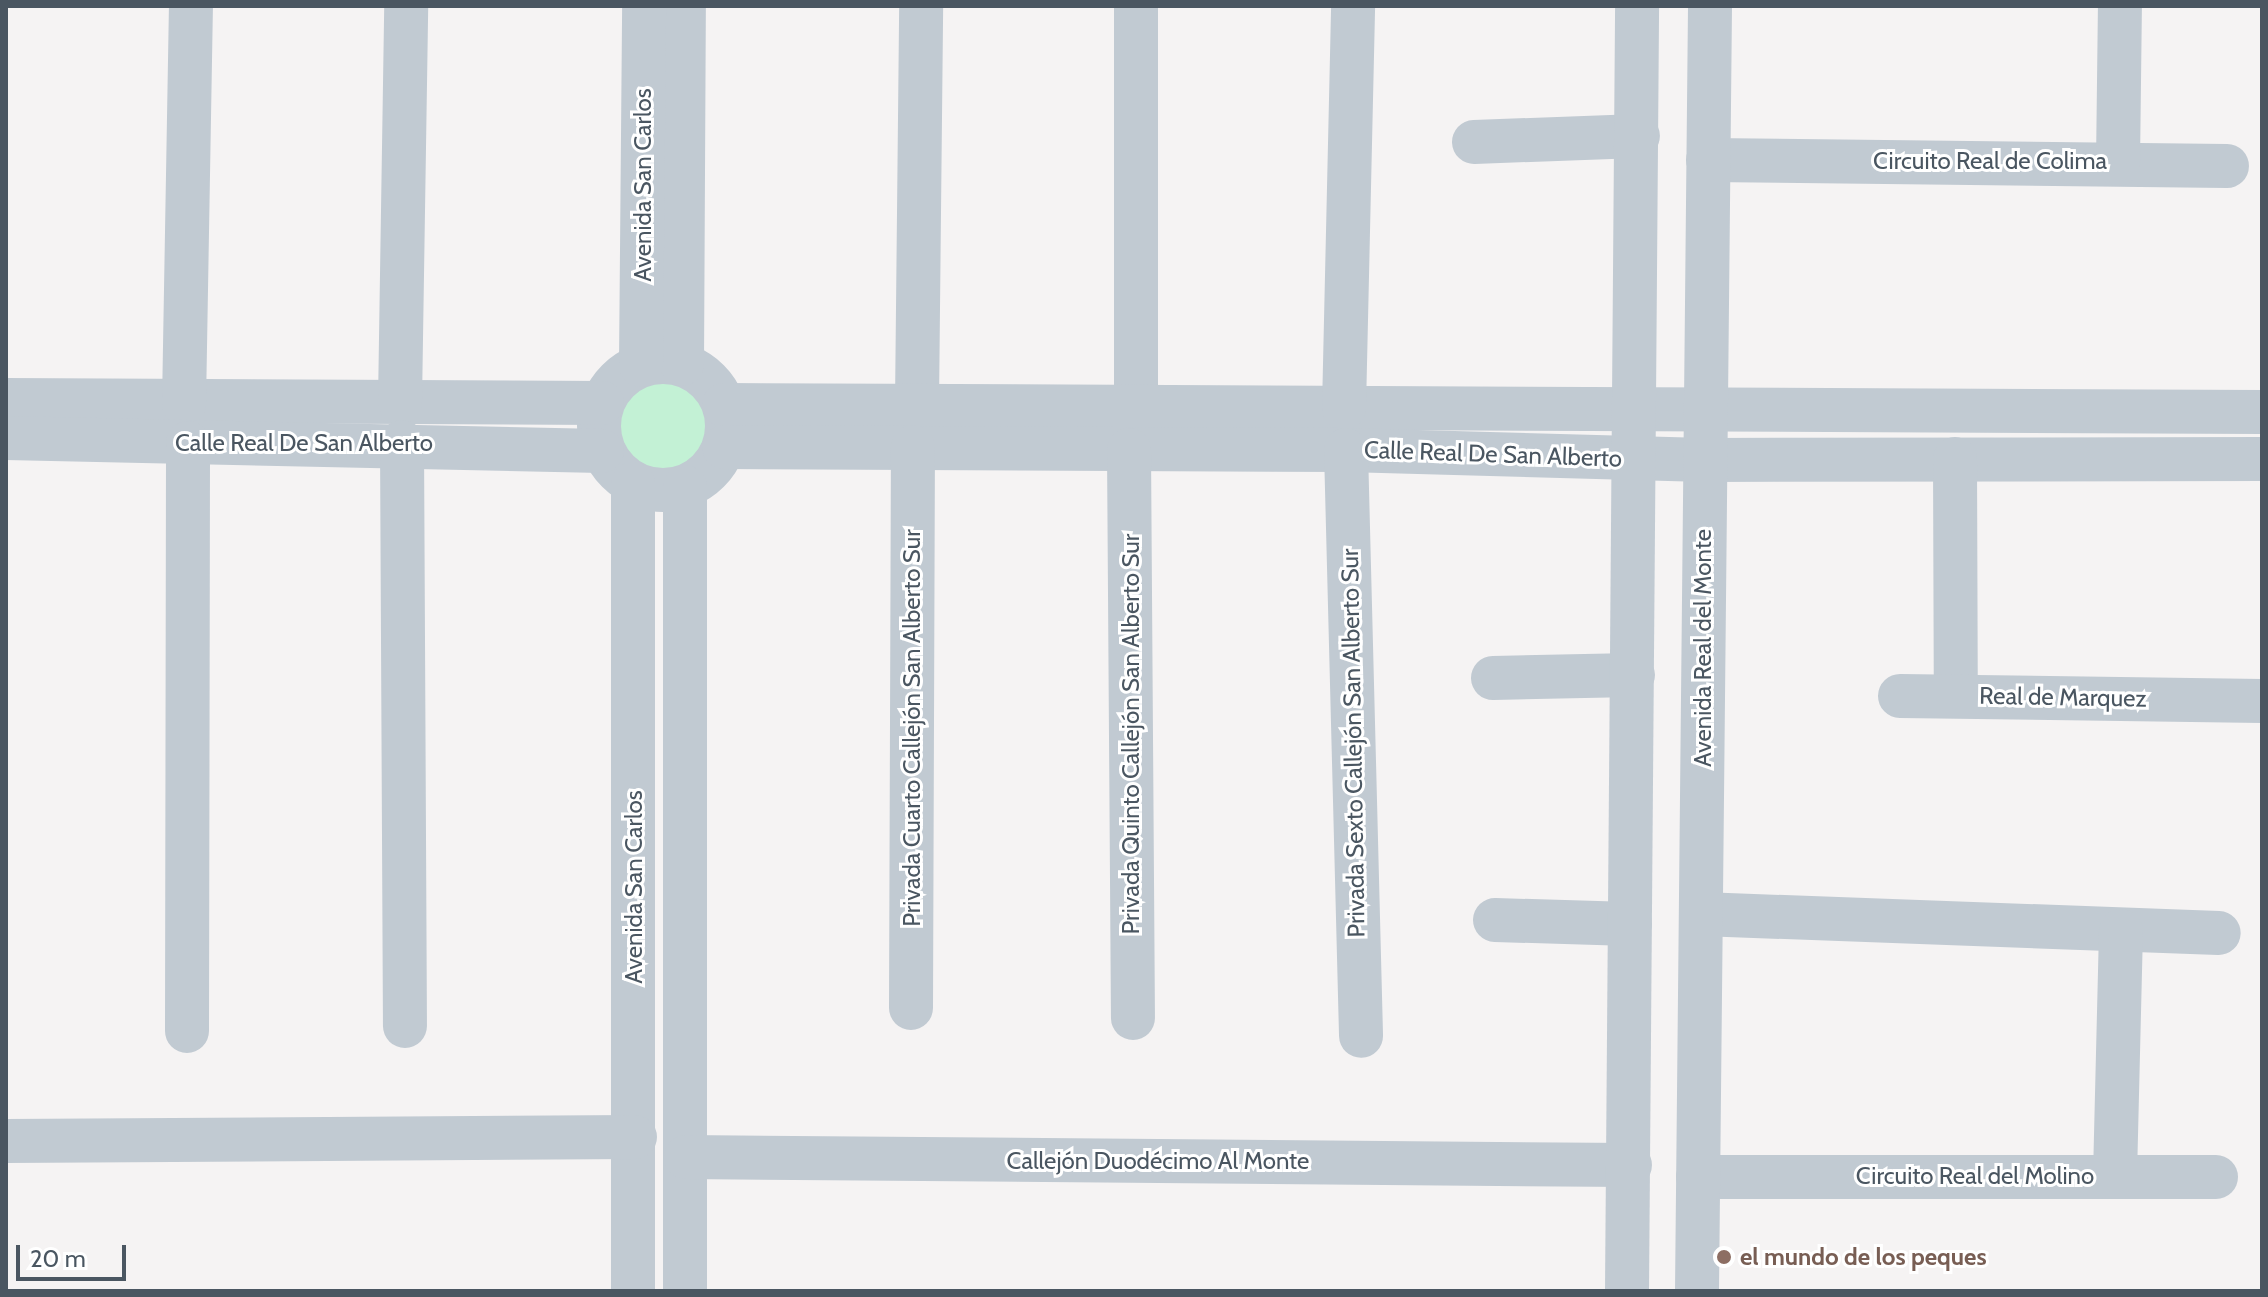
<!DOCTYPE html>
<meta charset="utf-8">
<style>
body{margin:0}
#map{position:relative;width:2268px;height:1297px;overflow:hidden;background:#f5f3f3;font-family:Cabin,sans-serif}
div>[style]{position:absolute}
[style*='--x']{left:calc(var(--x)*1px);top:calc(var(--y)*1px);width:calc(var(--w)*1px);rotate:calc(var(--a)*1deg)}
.green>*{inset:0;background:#c3f1d5}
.round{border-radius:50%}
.minor>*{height:44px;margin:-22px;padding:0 22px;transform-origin:22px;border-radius:22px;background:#c1cad2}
.minor>.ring{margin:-22px;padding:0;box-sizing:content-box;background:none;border:44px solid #c1cad2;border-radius:50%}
.dots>*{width:22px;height:22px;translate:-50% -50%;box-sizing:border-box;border:4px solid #fff;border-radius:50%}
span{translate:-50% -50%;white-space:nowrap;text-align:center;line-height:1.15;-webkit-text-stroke:6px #fff;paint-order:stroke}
.street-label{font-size:24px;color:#4a5661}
.education-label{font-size:24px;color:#785e54;font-weight:700}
.left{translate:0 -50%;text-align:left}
.frame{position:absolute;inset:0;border:8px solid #4a5661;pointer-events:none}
.scale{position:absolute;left:16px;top:1245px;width:110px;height:36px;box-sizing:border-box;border:4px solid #4a5661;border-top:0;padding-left:10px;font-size:24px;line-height:28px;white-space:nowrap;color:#4a5661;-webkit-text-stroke:6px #fff;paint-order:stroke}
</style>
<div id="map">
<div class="green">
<div class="round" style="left:616px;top:379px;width:94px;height:94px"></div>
</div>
<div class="minor">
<div style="--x:1136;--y:6;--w:397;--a:90"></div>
<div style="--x:1474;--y:142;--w:164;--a:-2.1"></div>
<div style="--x:1708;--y:160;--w:519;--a:0.66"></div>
<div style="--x:2118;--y:164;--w:158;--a:-89.3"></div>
<div class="ring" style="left:599px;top:362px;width:84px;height:84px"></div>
<div style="--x:682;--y:364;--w:358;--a:-89.7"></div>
<div style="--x:641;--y:365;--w:359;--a:-89.5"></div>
<div style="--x:6;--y:400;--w:596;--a:0.29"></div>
<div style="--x:400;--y:402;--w:396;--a:-89.1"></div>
<div style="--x:184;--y:404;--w:398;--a:-89"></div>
<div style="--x:917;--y:404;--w:398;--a:-89.4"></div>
<div style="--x:724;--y:405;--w:1538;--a:0.26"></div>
<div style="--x:1344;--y:408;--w:402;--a:-88.7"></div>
<div style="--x:6;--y:438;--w:596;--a:1.25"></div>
<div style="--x:402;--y:442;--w:584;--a:89.71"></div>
<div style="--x:724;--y:447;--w:622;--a:0.28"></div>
<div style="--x:1346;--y:450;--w:359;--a:1.6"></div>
<div style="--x:1705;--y:460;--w:557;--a:-0.1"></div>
<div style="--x:1129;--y:450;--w:568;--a:89.6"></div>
<div style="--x:1346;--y:450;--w:586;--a:88.53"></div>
<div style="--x:1955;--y:459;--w:236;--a:89.8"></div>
<div style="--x:633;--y:484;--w:807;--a:90"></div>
<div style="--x:685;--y:487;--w:804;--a:90"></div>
<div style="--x:1493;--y:678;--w:140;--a:-1.2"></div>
<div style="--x:1900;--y:696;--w:362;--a:0.8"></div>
<div style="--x:1701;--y:914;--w:518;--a:2.1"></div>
<div style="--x:1495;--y:920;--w:135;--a:1.7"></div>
<div style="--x:911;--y:1008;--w:561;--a:-89.8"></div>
<div style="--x:187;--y:1031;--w:588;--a:-89.9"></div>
<div style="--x:6;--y:1141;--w:629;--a:-0.36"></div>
<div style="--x:686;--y:1157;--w:944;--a:0.49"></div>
<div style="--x:2115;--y:1176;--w:245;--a:-88.6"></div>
<div style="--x:1698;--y:1177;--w:518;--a:0"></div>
<div style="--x:1627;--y:1291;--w:1285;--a:-89.55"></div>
<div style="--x:1697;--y:1291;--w:1285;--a:-89.42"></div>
</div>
<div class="dots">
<div style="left:1724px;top:1257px;background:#8d6e63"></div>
</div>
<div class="street-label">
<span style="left:1990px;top:161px">Circuito Real de Colima</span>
<span style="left:643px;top:185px;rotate:-90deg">Avenida San Carlos</span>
<span style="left:304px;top:443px">Calle Real De San Alberto</span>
<span style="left:1493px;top:454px;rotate:2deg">Calle Real De San Alberto</span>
<span style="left:1703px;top:648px;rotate:-90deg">Avenida Real del Monte</span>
<span style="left:2063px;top:697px;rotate:1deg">Real de Marquez</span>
<span style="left:912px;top:728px;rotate:-90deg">Privada Cuarto Callejón San Alberto Sur</span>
<span style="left:1131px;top:734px;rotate:-90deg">Privada Quinto Callejón San Alberto Sur</span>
<span style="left:1353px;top:743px;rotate:-91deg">Privada Sexto Callejón San Alberto Sur</span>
<span style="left:634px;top:887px;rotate:-90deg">Avenida San Carlos</span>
<span style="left:1158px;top:1161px">Callejón Duodécimo Al Monte</span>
<span style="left:1975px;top:1176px">Circuito Real del Molino</span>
</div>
<div class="education-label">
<span class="left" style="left:1740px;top:1257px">el mundo de los peques</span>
</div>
<div class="frame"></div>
<div class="scale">20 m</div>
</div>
